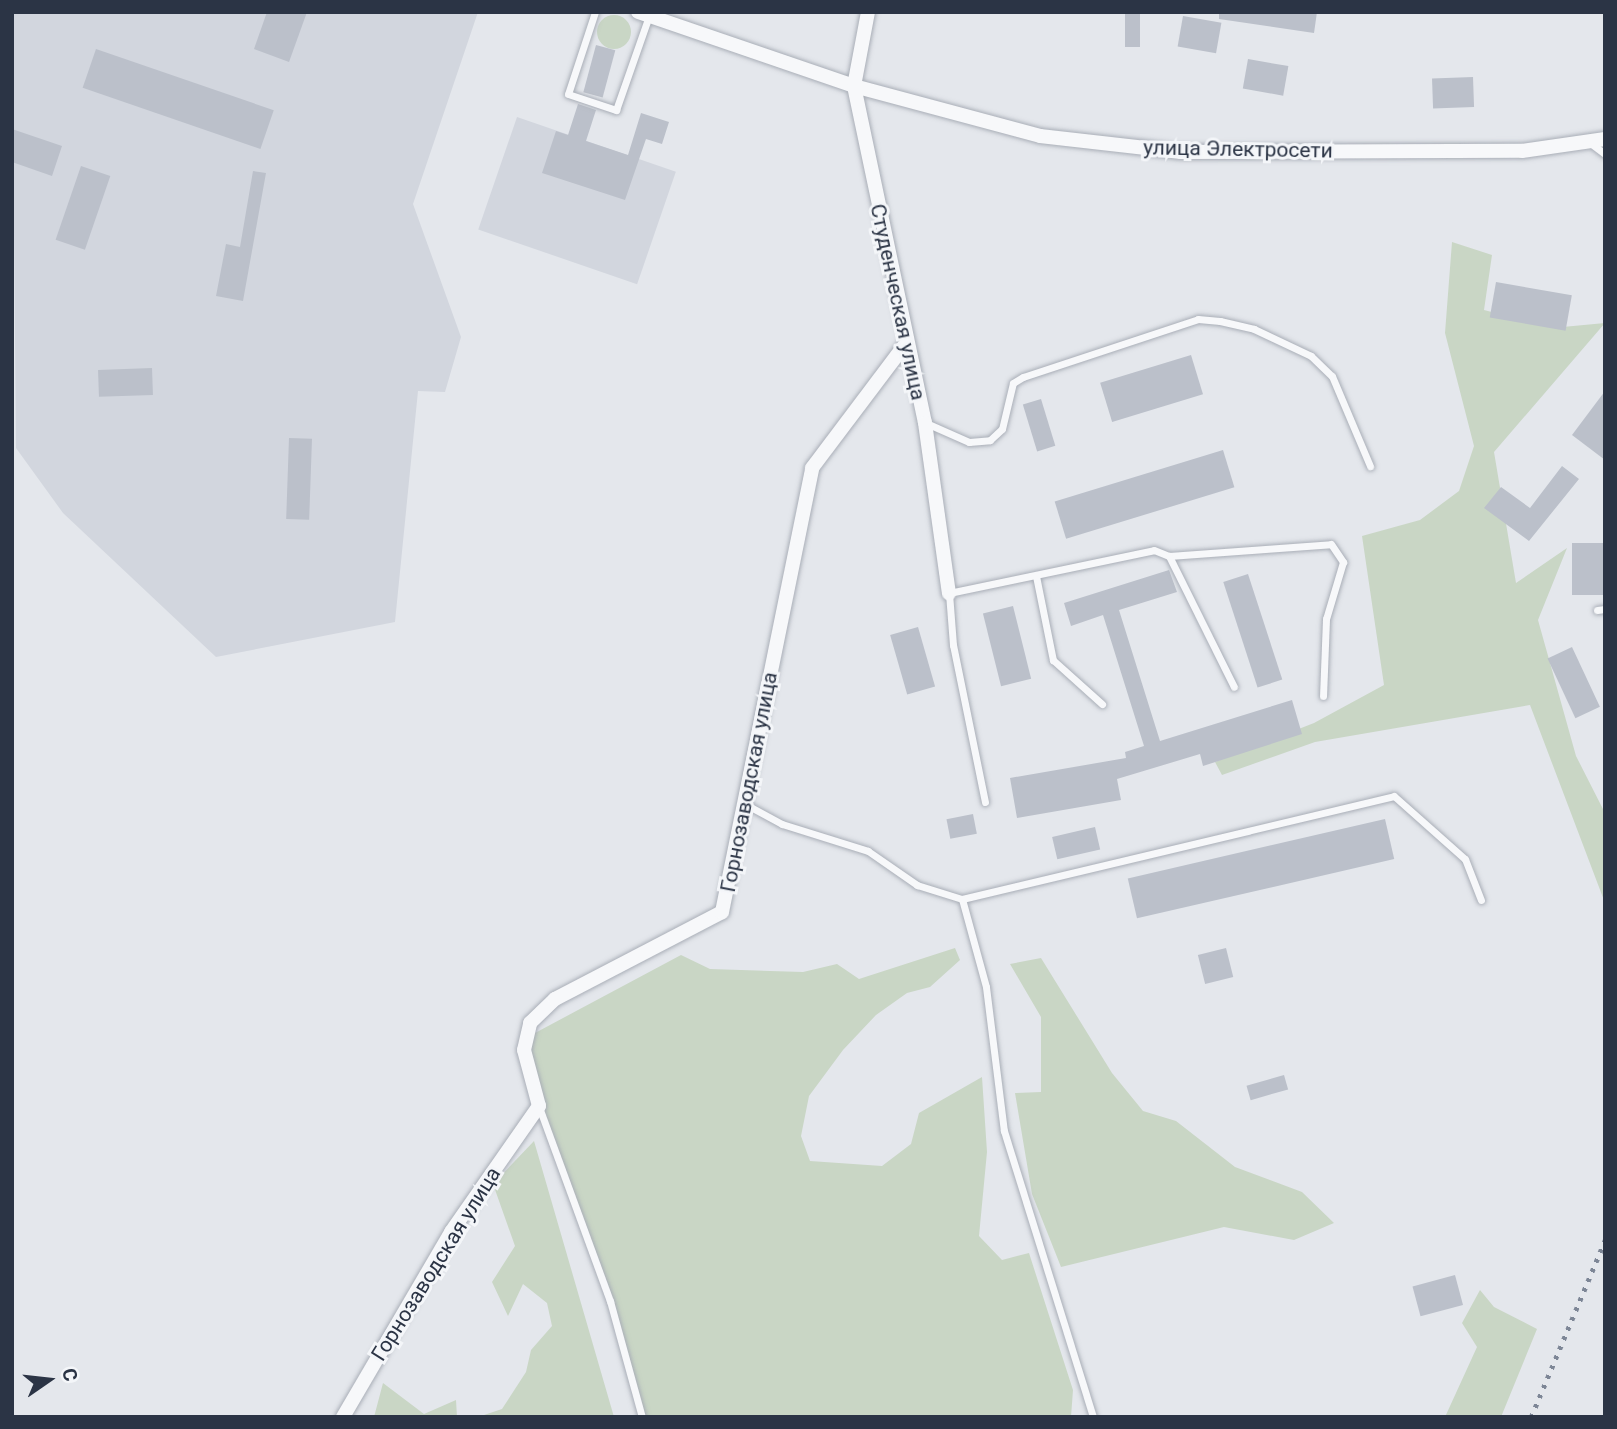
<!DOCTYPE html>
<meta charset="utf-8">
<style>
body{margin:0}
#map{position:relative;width:1617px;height:1429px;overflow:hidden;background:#e4e7ec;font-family:Roboto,sans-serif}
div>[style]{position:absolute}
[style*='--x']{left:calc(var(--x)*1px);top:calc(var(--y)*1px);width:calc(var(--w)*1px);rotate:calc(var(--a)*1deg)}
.built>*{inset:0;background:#d2d6de;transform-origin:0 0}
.green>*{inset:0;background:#c9d6c5}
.round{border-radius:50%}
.building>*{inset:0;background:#bbc0ca;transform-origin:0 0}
.roads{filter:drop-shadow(0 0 2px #a9aeb7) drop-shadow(0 0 2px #a9aeb7)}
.lane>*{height:7px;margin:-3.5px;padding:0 3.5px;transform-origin:3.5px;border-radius:3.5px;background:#f7f8fa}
.street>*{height:14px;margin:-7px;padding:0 7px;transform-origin:7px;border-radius:7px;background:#f7f8fa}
.rail>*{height:4.5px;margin-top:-2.25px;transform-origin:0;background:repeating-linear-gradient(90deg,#7d8696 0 3.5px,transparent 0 10.5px)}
span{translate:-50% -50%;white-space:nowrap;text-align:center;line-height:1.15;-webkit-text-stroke:6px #f4f6f9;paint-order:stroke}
.street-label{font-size:21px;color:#2b3445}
.frame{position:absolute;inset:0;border:14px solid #2b3445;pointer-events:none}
.north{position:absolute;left:14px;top:1345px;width:70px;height:70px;-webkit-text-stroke:5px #f4f6f9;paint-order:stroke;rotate:76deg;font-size:19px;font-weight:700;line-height:28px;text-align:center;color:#2b3445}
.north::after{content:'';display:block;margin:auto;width:24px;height:32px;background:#2b3445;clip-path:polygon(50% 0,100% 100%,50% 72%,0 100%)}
</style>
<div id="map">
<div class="built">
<div style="clip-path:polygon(12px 12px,478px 12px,413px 204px,461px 337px,445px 392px,418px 391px,395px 622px,216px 657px,63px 513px,16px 448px)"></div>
<div style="left:517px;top:117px;width:168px;height:119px;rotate:19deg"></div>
</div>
<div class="green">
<div class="round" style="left:597px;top:15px;width:34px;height:34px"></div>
<div style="clip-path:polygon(1452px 242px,1492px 255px,1484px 310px,1552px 328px,1605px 323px,1494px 452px,1516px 583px,1567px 548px,1538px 620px,1576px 756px,1605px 813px,1605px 903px,1530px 705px,1315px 742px,1222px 775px,1215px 762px,1314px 723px,1384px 685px,1362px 536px,1420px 520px,1459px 491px,1474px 446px,1445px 333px)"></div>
<div style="clip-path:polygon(955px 948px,960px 960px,930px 987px,907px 993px,876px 1015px,843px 1050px,809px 1096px,801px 1136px,810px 1161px,882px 1166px,911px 1144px,919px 1113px,982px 1077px,987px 1152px,979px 1236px,1002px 1260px,1029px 1253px,1073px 1390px,1071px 1417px,643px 1417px,613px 1298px,545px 1115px,531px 1048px,535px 1033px,681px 955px,710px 969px,803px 972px,837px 964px,859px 979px)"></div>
<div style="clip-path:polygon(1041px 958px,1112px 1073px,1143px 1111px,1176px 1121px,1235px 1167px,1302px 1192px,1334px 1223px,1294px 1240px,1224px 1227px,1061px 1267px,1032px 1194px,1015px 1093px,1041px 1092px,1041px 1017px,1010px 964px)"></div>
<div style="clip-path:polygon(534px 1141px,614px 1417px,478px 1417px,502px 1409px,526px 1372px,531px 1350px,552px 1326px,547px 1303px,523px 1284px,508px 1316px,492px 1282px,515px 1246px,493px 1184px)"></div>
<div style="clip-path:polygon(1480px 1290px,1494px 1307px,1537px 1329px,1501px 1417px,1445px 1417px,1477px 1347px,1462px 1323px)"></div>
<div style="clip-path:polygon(383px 1383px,424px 1414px,456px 1400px,457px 1417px,374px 1417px)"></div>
</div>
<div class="building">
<div style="clip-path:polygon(267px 12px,307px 12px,289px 62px,254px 49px)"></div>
<div style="left:1125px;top:12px;width:15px;height:35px"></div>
<div style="clip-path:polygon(1219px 12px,1317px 12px,1314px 33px,1219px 19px)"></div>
<div style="left:1183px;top:16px;width:39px;height:31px;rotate:10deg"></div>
<div style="left:596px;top:45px;width:20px;height:49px;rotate:15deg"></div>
<div style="left:96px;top:49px;width:188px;height:41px;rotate:19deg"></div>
<div style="left:1248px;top:59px;width:41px;height:30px;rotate:10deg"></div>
<div style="left:1473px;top:77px;width:30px;height:41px;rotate:88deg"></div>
<div style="clip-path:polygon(578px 104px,596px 110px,586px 141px,628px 155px,641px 113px,669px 122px,662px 144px,646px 139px,625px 200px,542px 173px,556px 131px,568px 135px)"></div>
<div style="clip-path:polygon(12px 129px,62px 146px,52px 176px,12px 162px)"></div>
<div style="left:81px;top:166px;width:31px;height:78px;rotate:19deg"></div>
<div style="clip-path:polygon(253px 171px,266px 173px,243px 301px,216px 296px,226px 244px,240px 247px)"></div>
<div style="left:1496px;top:282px;width:77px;height:36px;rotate:10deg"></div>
<div style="left:1191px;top:355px;width:41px;height:95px;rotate:73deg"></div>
<div style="left:152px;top:368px;width:27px;height:54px;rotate:88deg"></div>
<div style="clip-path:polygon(1605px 391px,1605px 460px,1572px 435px)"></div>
<div style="left:1041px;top:399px;width:49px;height:19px;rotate:73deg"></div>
<div style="left:289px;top:438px;width:23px;height:81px;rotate:2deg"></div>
<div style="left:1223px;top:450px;width:39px;height:176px;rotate:73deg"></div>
<div style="clip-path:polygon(1562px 466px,1579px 479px,1529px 541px,1484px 508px,1501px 487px,1530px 508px)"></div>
<div style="left:1605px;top:543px;width:52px;height:33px;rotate:90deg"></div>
<div style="clip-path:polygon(1169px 570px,1177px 592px,1119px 610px,1160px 741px,1292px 700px,1302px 734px,1203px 766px,1200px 754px,1117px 779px,1121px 800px,1017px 818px,1010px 778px,1126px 758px,1125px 752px,1144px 746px,1103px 615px,1071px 626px,1064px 603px)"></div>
<div style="left:1248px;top:574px;width:111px;height:26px;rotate:72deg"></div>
<div style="left:1013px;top:606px;width:75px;height:31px;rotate:76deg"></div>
<div style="left:918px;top:627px;width:62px;height:29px;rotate:74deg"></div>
<div style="left:1572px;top:647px;width:66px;height:27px;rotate:65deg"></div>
<div style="left:973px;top:814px;width:20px;height:27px;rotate:79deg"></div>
<div style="left:1385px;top:819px;width:41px;height:264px;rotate:77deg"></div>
<div style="left:1095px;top:827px;width:23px;height:44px;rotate:77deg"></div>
<div style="left:1226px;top:948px;width:30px;height:29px;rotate:76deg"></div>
<div style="left:1284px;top:1075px;width:15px;height:39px;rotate:74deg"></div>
<div style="left:1455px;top:1275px;width:31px;height:44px;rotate:75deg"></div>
</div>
<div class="roads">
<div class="lane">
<div style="--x:595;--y:12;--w:86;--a:108.2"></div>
<div style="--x:568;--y:94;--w:51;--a:18.4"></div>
<div style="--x:616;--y:110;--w:100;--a:-70.7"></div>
<div style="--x:1589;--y:142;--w:20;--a:37"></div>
<div style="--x:926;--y:423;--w:47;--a:23.8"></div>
<div style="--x:969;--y:442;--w:21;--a:-5"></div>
<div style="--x:990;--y:440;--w:16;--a:-43"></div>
<div style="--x:1002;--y:429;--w:47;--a:-76.6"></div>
<div style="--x:1013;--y:383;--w:12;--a:-31"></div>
<div style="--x:1023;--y:377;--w:184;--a:-18.3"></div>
<div style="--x:1198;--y:319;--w:22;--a:5"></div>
<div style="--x:1220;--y:321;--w:35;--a:13"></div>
<div style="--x:1254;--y:329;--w:63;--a:25.3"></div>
<div style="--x:1311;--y:356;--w:29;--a:44"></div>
<div style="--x:1332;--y:376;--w:98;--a:67.1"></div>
<div style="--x:1169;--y:556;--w:162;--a:-4.2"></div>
<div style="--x:1331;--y:544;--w:22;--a:56"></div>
<div style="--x:1343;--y:562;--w:59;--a:106.6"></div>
<div style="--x:1326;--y:619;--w:77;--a:92.2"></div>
<div style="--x:1036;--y:576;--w:86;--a:78.6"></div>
<div style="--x:1053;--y:660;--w:66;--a:41.9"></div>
<div style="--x:1597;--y:610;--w:8;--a:-7"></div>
<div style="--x:985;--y:802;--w:160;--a:-101.5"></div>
<div style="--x:953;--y:645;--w:52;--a:-94.4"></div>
<div style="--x:949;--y:593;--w:209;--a:-11.8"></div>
<div style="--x:1154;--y:550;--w:16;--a:22"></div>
<div style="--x:1169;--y:556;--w:146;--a:63.6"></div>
<div style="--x:745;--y:804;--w:42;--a:28.4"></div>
<div style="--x:782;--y:824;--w:90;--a:17.4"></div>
<div style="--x:868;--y:851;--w:60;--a:34.8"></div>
<div style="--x:917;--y:885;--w:47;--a:17.3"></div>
<div style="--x:962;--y:899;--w:444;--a:-13.4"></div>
<div style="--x:1394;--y:796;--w:95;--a:41.6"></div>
<div style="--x:1465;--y:859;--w:44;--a:68.7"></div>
<div style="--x:962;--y:899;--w:91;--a:74.7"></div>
<div style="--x:986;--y:987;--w:145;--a:82.9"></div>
<div style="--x:1004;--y:1131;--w:300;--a:72.7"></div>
<div style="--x:539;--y:1107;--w:207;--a:69.9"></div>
<div style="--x:610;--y:1301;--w:120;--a:74.6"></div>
</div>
<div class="street">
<div style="--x:638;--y:12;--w:228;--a:18.9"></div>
<div style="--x:854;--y:86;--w:193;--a:15"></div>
<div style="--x:1040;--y:136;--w:142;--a:6.5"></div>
<div style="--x:1181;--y:152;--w:341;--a:-0.2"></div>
<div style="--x:1522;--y:151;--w:84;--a:-8.2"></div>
<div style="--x:868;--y:12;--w:75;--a:100.7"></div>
<div style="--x:854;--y:86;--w:344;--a:78.1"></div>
<div style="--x:925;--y:423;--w:172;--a:82"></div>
<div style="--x:343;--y:1417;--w:214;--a:-59.7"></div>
<div style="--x:451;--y:1232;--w:154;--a:-55.1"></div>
<div style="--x:539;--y:1106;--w:58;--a:-105"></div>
<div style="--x:524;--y:1050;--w:28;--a:-77"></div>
<div style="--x:530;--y:1023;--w:35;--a:-44"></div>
<div style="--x:555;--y:999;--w:188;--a:-27.5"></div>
<div style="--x:722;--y:912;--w:453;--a:-78.5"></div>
<div style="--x:812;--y:468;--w:153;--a:-53"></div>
</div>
</div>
<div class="rail">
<div style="--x:1531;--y:1417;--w:192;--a:-67.3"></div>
</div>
<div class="street-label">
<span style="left:1238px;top:149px;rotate:1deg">улица Электросети</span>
<span style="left:898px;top:302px;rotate:78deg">Студенческая улица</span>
<span style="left:749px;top:782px;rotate:-79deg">Горнозаводская улица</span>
<span style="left:436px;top:1264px;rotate:-58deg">Горнозаводская улица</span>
</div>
<div class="frame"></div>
<div class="north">С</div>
</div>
